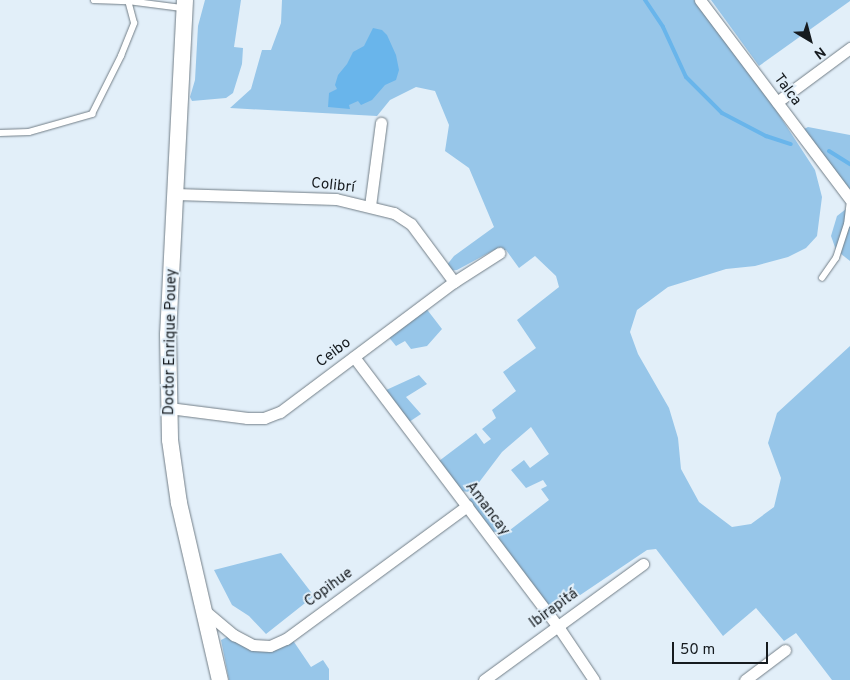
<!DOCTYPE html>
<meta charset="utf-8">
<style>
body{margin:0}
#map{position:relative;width:850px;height:680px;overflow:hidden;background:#e2eff9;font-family:Overpass,sans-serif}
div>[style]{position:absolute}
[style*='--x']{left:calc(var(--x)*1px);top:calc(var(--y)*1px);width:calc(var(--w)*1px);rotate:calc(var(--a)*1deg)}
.green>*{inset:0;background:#97c6e9}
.water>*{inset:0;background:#69b5eb}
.stream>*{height:4px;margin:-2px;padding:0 2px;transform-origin:2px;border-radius:2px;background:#69b5eb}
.roads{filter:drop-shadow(0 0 1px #727e87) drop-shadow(0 0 1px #727e87)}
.lane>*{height:5.5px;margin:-2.75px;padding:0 2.75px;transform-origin:2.75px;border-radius:2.75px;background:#fff}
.street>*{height:11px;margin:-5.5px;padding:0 5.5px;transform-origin:5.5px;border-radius:5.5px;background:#fff}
.secondary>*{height:16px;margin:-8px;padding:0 8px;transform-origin:8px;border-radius:8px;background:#fff}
span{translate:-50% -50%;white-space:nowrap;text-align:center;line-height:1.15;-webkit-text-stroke:4px #e2eff9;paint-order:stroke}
.street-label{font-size:15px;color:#161b1f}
.north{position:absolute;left:785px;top:15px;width:50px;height:50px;-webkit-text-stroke:4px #e2eff9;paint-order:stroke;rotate:143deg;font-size:14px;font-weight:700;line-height:20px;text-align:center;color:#161b1f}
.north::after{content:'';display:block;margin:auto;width:18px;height:22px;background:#161b1f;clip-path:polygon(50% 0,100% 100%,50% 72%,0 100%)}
.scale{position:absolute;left:672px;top:642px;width:96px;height:22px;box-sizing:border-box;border:2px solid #161b1f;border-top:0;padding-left:6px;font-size:15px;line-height:18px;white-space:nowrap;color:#161b1f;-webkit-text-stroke:4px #e2eff9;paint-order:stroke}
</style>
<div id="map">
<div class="green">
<div style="clip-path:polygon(205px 0,241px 0,234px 47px,243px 48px,242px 64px,233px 93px,226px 98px,192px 101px,190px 97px,195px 80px,198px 26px)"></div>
<div style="clip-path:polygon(282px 0,694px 0,776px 110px,815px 170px,822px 197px,817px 236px,806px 248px,788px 257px,755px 266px,726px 269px,668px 287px,637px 310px,630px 332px,638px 354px,669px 408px,678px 438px,681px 469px,699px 502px,732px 527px,751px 524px,774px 507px,781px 478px,768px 443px,777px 413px,850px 346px,850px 680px,832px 680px,796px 633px,784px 641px,756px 608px,723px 636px,656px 549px,647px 550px,555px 612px,549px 610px,468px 500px,477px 494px,506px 533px,549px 500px,541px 489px,547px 486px,543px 480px,526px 488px,511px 470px,524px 460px,530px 468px,549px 454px,531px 427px,502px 452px,474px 489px,469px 492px,461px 491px,439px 461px,476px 433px,484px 444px,491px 439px,482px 429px,496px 418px,492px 410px,516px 391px,503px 372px,536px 348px,517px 320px,559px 287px,556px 276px,535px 256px,519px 268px,506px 250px,494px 250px,457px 270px,447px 271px,446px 266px,454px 256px,494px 227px,469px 168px,445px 151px,449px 125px,435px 91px,416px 87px,390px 100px,377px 116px,230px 108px,251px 89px,262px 50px,271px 50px,281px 23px)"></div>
<div style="clip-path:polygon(711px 0,850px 0,850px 1px,759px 66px)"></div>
<div style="clip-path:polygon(808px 127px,850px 135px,850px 189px,833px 174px,802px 130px)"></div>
<div style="clip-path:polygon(846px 209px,850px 210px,850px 261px,836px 250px,831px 236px,837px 216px)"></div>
<div style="clip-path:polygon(422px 303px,442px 329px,427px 346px,411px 349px,405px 341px,396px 346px,383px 330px)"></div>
<div style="clip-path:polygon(419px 375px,427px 384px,406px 397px,421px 414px,409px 422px,384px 391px)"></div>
<div style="clip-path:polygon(281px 553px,314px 596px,266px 634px,249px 616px,232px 605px,214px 570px)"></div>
<div style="clip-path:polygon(229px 636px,252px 650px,267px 652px,278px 648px,292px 639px,311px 667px,323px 660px,329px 669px,329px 680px,229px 680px,221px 640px)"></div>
</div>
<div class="water">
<div style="clip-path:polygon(373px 28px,382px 30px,387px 35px,396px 55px,399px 70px,396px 80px,385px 85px,372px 100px,361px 105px,358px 101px,349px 105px,350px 109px,328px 107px,329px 93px,337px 89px,335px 85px,338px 75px,347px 64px,353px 52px,364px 46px)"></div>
</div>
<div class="stream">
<div style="--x:645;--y:0;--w:32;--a:56"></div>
<div style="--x:663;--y:27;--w:55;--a:65.3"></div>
<div style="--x:686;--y:77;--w:51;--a:45"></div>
<div style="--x:722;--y:113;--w:50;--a:27.6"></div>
<div style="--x:766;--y:136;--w:26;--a:18"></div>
<div style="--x:829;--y:151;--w:25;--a:32"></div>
</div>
<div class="roads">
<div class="lane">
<div style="--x:94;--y:0;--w:34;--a:2"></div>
<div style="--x:128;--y:1;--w:54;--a:7.4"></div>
<div style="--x:0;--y:133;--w:29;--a:-2"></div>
<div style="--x:29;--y:132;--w:66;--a:-15.9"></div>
<div style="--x:92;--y:114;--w:65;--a:-63.4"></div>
<div style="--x:121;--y:56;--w:35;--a:-68"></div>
<div style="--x:134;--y:23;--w:24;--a:-105"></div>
<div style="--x:822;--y:278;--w:24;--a:-55"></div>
<div style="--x:836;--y:258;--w:35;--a:-72"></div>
<div style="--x:847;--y:225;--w:23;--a:-83"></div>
</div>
<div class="street">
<div style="--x:700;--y:0;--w:249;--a:53"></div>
<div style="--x:777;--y:102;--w:91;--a:-36.5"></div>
<div style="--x:175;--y:194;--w:161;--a:1.8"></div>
<div style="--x:336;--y:199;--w:60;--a:13.6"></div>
<div style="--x:394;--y:213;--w:20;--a:33"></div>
<div style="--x:411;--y:224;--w:72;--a:53.4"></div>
<div style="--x:370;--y:206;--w:84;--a:-82.5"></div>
<div style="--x:354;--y:357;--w:336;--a:52.9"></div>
<div style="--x:557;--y:625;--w:66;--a:56.1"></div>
<div style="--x:169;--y:408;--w:79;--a:7.3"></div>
<div style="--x:247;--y:418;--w:17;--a:0"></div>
<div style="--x:264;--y:418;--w:17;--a:-21"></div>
<div style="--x:280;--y:412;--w:217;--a:-36.8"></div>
<div style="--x:454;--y:282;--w:54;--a:-32.8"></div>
<div style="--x:205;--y:611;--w:38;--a:40"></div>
<div style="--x:234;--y:635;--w:21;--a:28"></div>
<div style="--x:253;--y:645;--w:17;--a:3"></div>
<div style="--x:270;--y:646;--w:17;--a:-24"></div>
<div style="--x:286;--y:639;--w:225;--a:-36.3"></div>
<div style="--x:484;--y:680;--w:197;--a:-36.1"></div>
<div style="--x:745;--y:680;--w:50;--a:-36.9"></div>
</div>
<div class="secondary">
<div style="--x:185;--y:0;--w:334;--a:92.9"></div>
<div style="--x:168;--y:334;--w:106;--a:88.9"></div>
<div style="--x:170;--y:440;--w:64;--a:81.9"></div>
<div style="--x:179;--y:503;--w:182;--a:77"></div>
</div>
</div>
<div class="street-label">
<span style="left:787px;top:90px;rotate:53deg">Talca</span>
<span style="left:333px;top:186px;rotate:6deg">Colibrí</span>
<span style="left:171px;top:342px;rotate:-89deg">Doctor Enrique Pouey</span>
<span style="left:334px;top:353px;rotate:-37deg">Ceibo</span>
<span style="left:487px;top:509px;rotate:53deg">Amancay</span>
<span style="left:329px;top:588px;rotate:-36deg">Copihue</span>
<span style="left:554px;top:609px;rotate:-36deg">Ibirapitá</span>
</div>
<div class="north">N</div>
<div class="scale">50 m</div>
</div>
